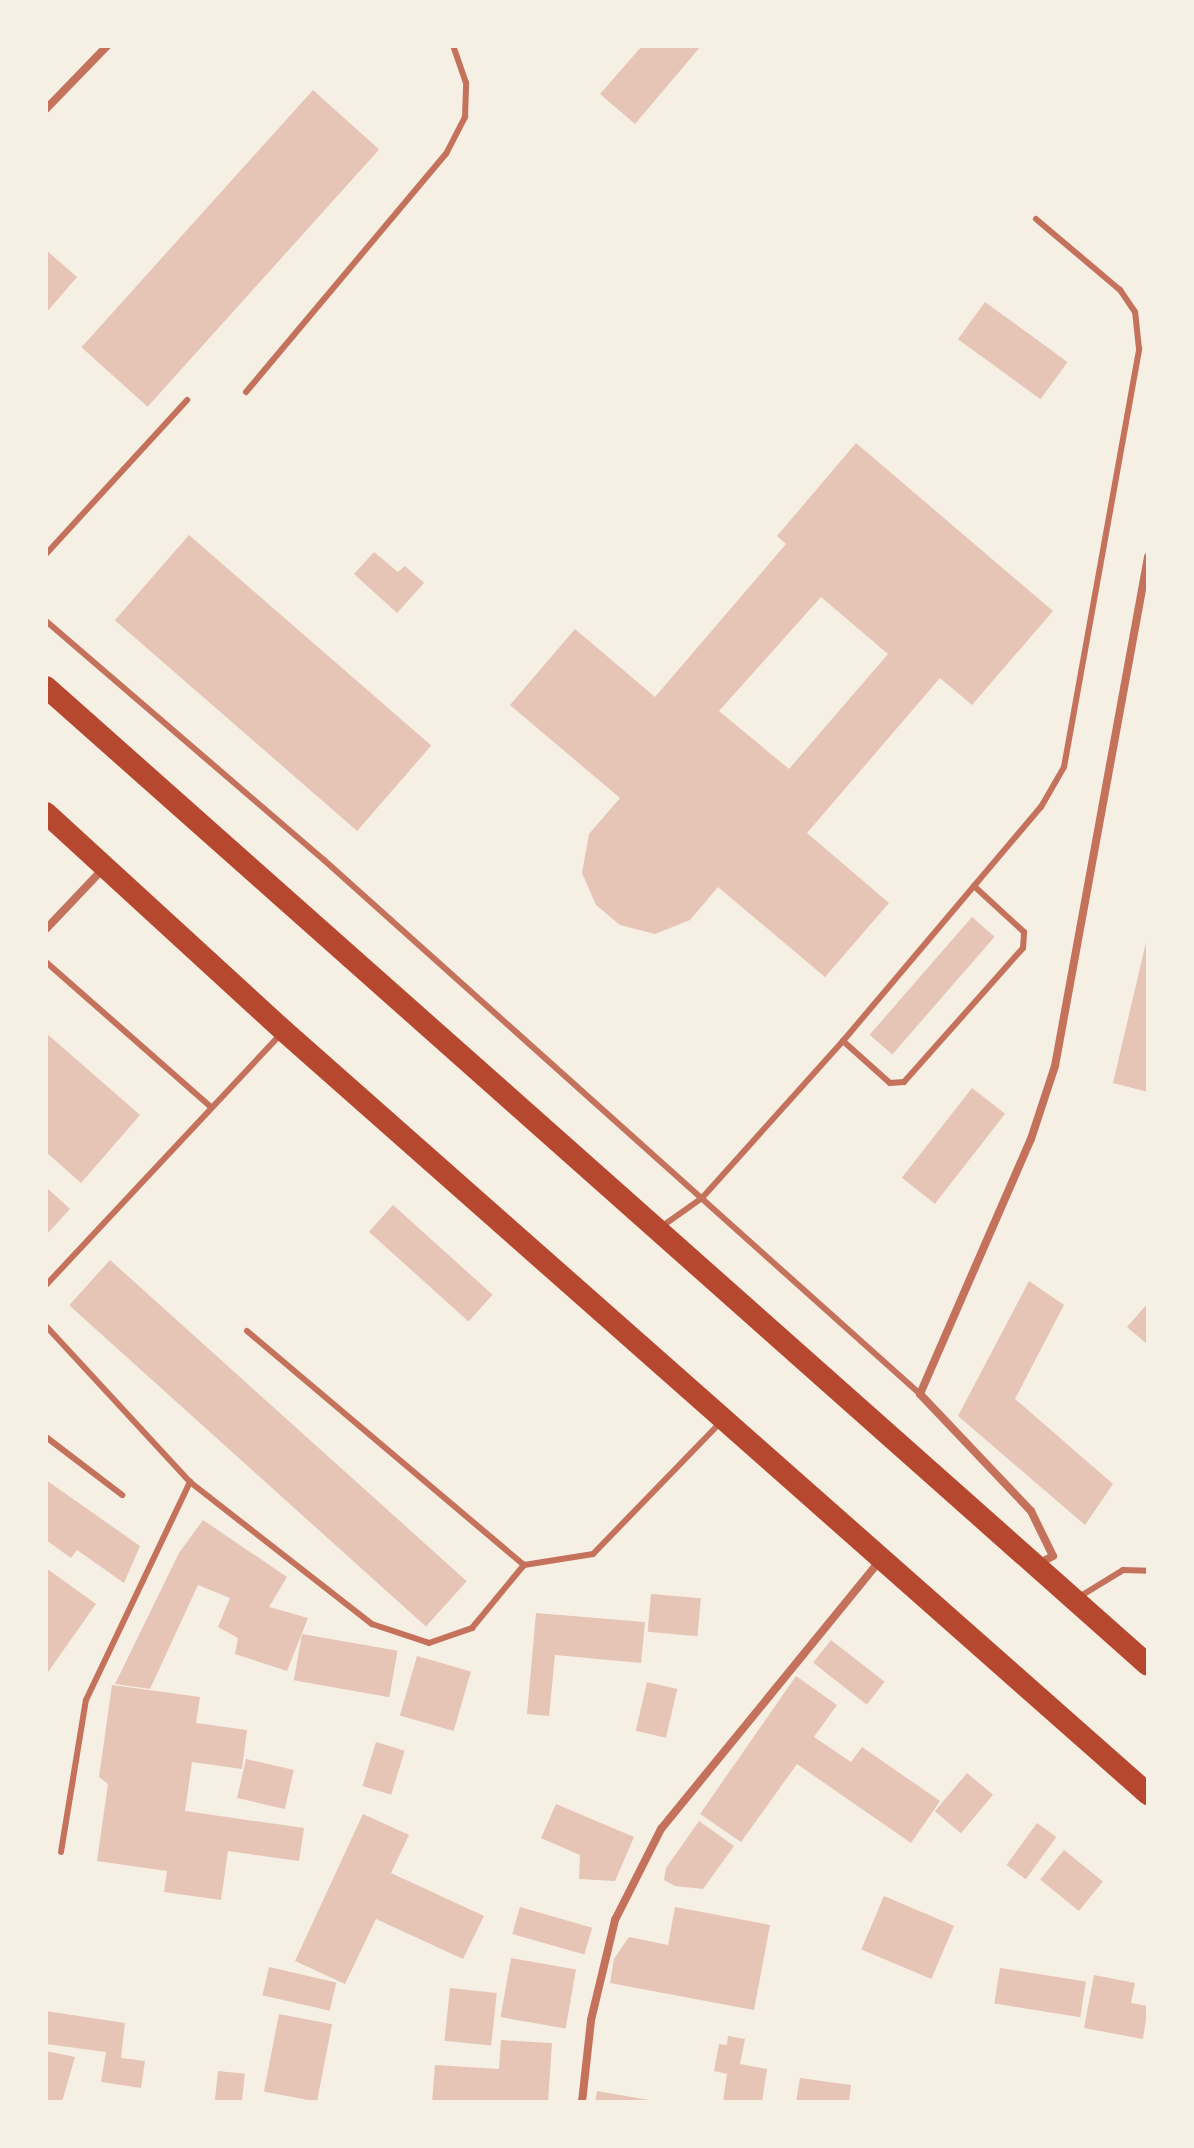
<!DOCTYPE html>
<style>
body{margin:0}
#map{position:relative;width:1194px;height:2148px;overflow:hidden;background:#f6efe4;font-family:"Open Sans",sans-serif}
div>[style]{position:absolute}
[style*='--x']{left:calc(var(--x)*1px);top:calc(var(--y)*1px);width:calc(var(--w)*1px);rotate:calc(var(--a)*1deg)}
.building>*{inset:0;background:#e6c5b7;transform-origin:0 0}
.service>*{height:6px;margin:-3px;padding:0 3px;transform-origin:3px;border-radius:3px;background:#c5725c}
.minor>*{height:8px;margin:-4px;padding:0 4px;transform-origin:4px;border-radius:4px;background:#c5725c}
.trunk>*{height:22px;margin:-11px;padding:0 11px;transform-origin:11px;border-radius:11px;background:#b5482f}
span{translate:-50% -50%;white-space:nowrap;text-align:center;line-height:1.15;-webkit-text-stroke:6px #f6efe4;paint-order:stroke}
.frame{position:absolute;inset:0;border:48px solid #f6efe4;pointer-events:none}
</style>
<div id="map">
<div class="building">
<div style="clip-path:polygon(642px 46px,701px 46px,635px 124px,600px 94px)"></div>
<div style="left:313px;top:90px;width:89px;height:346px;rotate:42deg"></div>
<div style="clip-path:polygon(46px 250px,77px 277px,46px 313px)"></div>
<div style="left:985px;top:302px;width:102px;height:46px;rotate:36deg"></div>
<div style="clip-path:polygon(evenodd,856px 443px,1053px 611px,972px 705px,940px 678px,807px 833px,889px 903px,825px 977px,718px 887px,690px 920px,655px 934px,620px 925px,596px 905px,582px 873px,589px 834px,620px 798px,510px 705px,575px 629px,655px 697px,786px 544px,777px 536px,856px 443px,821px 597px,888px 654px,789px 769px,719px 711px,821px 597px)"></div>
<div style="left:189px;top:535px;width:321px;height:113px;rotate:41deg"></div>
<div style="clip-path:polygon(374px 552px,398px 572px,405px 566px,424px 583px,397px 613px,354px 574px)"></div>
<div style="left:972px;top:917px;width:30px;height:156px;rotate:41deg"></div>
<div style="clip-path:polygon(1147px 938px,1148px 938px,1148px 1092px,1113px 1083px)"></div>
<div style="clip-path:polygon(46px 1033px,140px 1115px,81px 1183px,46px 1152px)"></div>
<div style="left:972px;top:1088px;width:42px;height:114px;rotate:38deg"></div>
<div style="clip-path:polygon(46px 1187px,70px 1209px,46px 1235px)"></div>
<div style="left:393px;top:1205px;width:134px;height:36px;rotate:42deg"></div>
<div style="left:110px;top:1260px;width:480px;height:61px;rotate:42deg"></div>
<div style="clip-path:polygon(1029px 1281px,1064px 1305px,1015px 1399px,1113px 1484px,1085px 1525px,958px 1416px)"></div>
<div style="clip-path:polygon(1148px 1303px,1148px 1345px,1127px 1327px)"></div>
<div style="clip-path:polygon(46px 1480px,140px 1546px,124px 1583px,77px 1550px,71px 1558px,46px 1540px)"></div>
<div style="clip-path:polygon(203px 1520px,287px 1577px,269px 1607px,308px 1618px,287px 1671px,235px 1654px,238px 1638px,218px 1627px,230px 1598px,198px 1585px,150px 1689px,115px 1684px,179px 1553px)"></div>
<div style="clip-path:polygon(46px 1568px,96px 1604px,48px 1672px,46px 1670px)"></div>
<div style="left:651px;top:1594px;width:50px;height:38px;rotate:5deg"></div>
<div style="clip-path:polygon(536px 1613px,645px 1622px,641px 1663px,555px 1655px,549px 1716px,527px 1714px)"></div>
<div style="left:302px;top:1634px;width:97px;height:47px;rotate:10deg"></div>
<div style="left:831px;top:1640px;width:68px;height:29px;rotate:38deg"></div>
<div style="left:417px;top:1656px;width:56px;height:62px;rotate:16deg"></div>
<div style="clip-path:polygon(796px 1676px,837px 1705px,814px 1737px,851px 1762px,862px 1747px,940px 1801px,911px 1843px,797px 1764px,741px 1842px,700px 1814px)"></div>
<div style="left:647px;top:1682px;width:31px;height:50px;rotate:13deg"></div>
<div style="clip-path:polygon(112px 1685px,200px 1697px,196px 1723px,247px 1730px,242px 1769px,192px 1762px,185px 1811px,304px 1828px,299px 1861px,228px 1851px,221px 1900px,164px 1892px,167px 1871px,97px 1861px,108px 1784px,99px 1777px)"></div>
<div style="left:376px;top:1742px;width:30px;height:46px;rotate:17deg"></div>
<div style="left:246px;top:1759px;width:49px;height:40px;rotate:13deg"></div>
<div style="left:967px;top:1773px;width:34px;height:50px;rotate:40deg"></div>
<div style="clip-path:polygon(556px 1804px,634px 1837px,615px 1881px,579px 1879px,580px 1855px,541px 1838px)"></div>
<div style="clip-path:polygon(363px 1814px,409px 1835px,391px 1873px,484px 1916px,463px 1959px,376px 1919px,345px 1984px,295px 1961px)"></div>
<div style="clip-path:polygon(699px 1821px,734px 1846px,703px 1889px,675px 1886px,664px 1880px,666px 1868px)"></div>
<div style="left:1037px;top:1823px;width:24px;height:52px;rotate:36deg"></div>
<div style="left:1064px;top:1850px;width:50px;height:38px;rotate:39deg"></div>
<div style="left:884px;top:1896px;width:76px;height:58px;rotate:23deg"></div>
<div style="left:520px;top:1907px;width:75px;height:28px;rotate:16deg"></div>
<div style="clip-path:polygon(675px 1907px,770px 1925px,754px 2010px,610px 1983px,614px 1959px,629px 1937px,668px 1945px)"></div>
<div style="left:511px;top:1958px;width:66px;height:60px;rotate:10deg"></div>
<div style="left:269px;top:1967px;width:69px;height:29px;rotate:13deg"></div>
<div style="left:1000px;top:1968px;width:87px;height:36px;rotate:9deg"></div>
<div style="clip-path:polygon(1094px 1975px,1135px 1983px,1131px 2003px,1148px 2006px,1143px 2039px,1084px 2028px)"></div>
<div style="left:450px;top:1988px;width:47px;height:53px;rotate:6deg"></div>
<div style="clip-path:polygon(46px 2011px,125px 2023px,121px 2058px,145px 2061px,141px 2088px,101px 2082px,106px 2052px,46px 2044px)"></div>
<div style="left:279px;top:2014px;width:54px;height:79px;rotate:11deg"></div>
<div style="clip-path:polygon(728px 2036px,745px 2039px,740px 2064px,767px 2069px,762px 2102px,723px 2102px,727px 2074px,714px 2071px,719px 2044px,727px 2045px)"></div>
<div style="clip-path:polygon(501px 2040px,552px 2043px,548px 2102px,432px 2102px,435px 2065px,499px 2069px)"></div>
<div style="clip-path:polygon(46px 2051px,75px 2057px,62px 2102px,46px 2102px)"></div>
<div style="left:218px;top:2071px;width:27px;height:31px;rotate:6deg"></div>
<div style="clip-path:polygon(800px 2078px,851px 2085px,849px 2102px,796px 2102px)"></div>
<div style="clip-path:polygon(597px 2091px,649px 2100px,648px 2102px,595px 2102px)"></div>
</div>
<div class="service">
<div style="--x:246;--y:392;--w:311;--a:-50"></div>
<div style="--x:446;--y:154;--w:42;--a:-62.8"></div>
<div style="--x:465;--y:117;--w:34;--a:-88"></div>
<div style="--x:466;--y:83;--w:39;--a:-109"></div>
<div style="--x:46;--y:554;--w:209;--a:-47.5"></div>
<div style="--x:46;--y:621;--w:367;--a:40.7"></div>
<div style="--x:324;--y:860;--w:800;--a:41.86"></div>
<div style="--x:46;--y:962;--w:218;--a:41.3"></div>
<div style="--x:843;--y:1041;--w:63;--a:41.8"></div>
<div style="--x:890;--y:1083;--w:14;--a:-4"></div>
<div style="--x:904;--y:1082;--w:179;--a:-48.4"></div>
<div style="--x:1023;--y:948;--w:16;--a:-86"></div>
<div style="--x:1024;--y:932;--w:68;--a:-137.4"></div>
<div style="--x:661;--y:1227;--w:50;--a:-35.3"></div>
<div style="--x:702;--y:1198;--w:211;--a:-48.1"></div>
<div style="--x:843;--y:1041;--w:307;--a:-49.8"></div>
<div style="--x:1041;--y:807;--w:46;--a:-60.1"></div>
<div style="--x:1064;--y:767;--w:425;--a:-79.8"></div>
<div style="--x:1139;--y:349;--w:37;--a:-96"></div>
<div style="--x:1135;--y:312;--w:27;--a:-124"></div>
<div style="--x:1120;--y:290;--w:110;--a:-139.8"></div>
<div style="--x:46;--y:1285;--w:345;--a:-46.9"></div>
<div style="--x:46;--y:1326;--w:212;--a:47.3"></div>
<div style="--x:190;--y:1482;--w:231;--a:38"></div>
<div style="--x:372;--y:1624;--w:60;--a:18.4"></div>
<div style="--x:429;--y:1643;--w:46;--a:-19.2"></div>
<div style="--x:472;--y:1628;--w:82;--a:-50.5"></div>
<div style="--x:247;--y:1331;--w:363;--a:40.2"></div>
<div style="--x:524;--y:1565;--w:70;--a:-9.1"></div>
<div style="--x:593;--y:1554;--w:181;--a:-45.9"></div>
<div style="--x:46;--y:1437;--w:96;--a:37.3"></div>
<div style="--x:1079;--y:1597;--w:52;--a:-31.5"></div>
<div style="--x:1123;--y:1570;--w:25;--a:2"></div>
<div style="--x:61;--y:1852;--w:154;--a:-80.7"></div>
<div style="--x:86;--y:1700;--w:242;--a:-64.5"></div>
</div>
<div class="minor">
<div style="--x:46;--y:109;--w:88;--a:-45.9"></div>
<div style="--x:46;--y:929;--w:83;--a:-46.5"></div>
<div style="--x:1038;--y:1564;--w:17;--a:-28"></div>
<div style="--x:1053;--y:1556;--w:50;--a:-116.1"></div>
<div style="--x:1031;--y:1511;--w:161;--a:-133.5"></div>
<div style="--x:920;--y:1394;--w:278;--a:-66.5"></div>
<div style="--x:1031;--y:1139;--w:77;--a:-71.8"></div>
<div style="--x:1055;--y:1066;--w:517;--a:-79.65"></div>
<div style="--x:582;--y:2102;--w:82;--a:-83.7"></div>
<div style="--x:591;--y:2020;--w:103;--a:-76.5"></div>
<div style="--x:615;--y:1920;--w:102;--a:-63.2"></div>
<div style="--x:661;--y:1829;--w:348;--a:-50.8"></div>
</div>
<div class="trunk">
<div style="--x:46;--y:687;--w:1473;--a:41.59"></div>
<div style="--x:46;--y:813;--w:323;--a:42.5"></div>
<div style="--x:284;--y:1031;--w:1153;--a:41.45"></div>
</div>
<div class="frame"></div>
</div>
